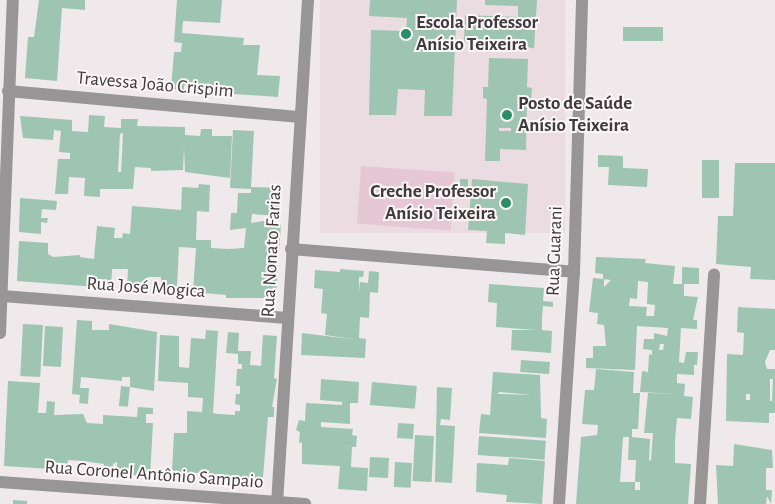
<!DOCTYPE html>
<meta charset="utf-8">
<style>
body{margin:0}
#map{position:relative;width:775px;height:504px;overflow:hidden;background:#efe9eb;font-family:"Alegreya Sans",sans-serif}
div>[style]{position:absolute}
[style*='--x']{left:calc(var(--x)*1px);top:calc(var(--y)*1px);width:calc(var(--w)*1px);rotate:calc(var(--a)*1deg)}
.built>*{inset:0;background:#ebdce2;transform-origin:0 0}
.green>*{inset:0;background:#e5c8d3;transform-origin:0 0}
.building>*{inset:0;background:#9dc5b2;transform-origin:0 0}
.minor>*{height:12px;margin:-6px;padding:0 6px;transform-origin:6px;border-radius:6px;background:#979596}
.dots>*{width:14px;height:14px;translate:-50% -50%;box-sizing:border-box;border:2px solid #fdf6f8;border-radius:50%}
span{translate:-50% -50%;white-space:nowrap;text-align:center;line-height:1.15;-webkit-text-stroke:4px #fdf6f8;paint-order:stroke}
.poi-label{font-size:19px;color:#3d3b3c;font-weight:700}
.left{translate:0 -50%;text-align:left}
.right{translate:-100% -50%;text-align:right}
.street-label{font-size:19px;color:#3d3b3c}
</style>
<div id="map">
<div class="built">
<div style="left:320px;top:0;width:245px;height:233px"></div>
</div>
<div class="green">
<div style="left:361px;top:166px;width:94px;height:58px;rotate:4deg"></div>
</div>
<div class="building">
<div style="clip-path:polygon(39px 0,85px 0,85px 10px,62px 8px,57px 81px,25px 78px,28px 37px,34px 37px)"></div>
<div style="clip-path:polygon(177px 0,222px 0,220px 23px,183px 21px,182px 33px,244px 38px,243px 45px,260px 45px,257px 75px,280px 76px,278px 97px,206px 92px,206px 87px,184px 85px,184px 90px,171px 89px,174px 52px,181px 52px,182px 43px,174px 42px)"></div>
<div style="clip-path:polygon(evenodd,370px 0,457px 0,452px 116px,424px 116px,425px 90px,398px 89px,396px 115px,369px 115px,371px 30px,406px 31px,407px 18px,369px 16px,370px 0,419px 24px,424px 24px,423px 30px,419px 30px,419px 24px)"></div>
<div style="clip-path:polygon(485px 0,537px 0,534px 48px,464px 42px,465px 15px,518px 17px,518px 6px,485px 5px)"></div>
<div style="left:623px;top:27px;width:40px;height:14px"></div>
<div style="clip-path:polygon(evenodd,489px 58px,528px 59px,527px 87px,532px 88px,531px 100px,527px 100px,526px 150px,500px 149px,500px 161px,485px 161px,487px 99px,483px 98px,483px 87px,488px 87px,489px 58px,499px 128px,511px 128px,511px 131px,499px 131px,499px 128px)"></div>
<div style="clip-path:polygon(evenodd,89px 115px,105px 116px,104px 127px,121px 128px,121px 119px,138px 119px,137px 126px,185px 127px,185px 135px,200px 136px,201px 129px,212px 129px,212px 136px,232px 136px,230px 178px,185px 172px,184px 147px,183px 170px,151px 171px,151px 168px,135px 167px,133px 189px,100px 189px,100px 197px,84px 196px,85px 178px,69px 177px,68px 194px,55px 194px,58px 159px,70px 159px,70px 153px,59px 152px,61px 131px,54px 130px,53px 140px,23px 138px,20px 116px,72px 120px,72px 131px,88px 132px,89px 115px,123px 133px,121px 172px,118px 172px,120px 134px,123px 133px)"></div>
<div style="left:233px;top:130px;width:21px;height:58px;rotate:3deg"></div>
<div style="clip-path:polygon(598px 155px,623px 156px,623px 168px,648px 169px,647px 187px,608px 185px,609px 167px,598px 167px)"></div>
<div style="left:702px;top:160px;width:17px;height:38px"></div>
<div style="clip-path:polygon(735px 163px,775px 163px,775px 280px,750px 279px,751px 267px,716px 264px,718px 216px,733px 216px)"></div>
<div style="left:460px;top:179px;width:8px;height:11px"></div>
<div style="clip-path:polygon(472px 179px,528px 184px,525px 235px,505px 233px,505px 244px,486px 243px,487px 231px,468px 230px)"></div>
<div style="clip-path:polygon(199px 184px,210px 185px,209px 212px,197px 211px,196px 240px,211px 240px,211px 248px,228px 249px,244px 248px,246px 228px,230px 230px,231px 213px,237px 213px,238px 193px,251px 193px,251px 187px,281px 188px,280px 216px,252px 214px,251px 223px,270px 220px,270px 224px,281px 224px,276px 298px,226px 298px,226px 295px,193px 292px,196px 248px,179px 247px,177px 287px,161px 286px,161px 277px,148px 277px,147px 288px,127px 287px,128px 269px,112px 269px,111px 288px,17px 281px,19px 241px,48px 243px,48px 254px,53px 257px,80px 255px,80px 257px,94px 259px,97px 226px,115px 228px,114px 238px,122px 238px,123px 233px,130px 234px,132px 206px,181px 210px,182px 187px,198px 188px)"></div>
<div style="clip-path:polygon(20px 198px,57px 201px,56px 210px,42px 209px,41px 218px,48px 218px,47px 223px,41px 222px,41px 234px,19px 232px)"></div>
<div style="clip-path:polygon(evenodd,596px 257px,646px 259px,645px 263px,675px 266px,673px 284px,682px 284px,682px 267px,699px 268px,699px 284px,684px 284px,684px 296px,698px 297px,693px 320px,697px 320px,697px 329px,681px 328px,679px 362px,684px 363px,686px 352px,698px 352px,697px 365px,694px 365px,694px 375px,677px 374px,677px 383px,685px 384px,684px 396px,693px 397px,691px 419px,677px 418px,675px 440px,675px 463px,691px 464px,688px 504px,576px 504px,581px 437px,597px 435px,598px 425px,582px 424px,585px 390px,594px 390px,596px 369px,634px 372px,633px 393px,640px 393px,638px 429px,632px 429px,632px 437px,650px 439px,649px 461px,651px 460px,653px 433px,644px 433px,648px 393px,676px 394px,640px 392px,642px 371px,648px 372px,649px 354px,652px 355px,652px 350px,643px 349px,644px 339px,654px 339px,654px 333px,667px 336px,668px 328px,637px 326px,635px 370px,586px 368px,586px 358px,593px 358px,593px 346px,606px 346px,604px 325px,597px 324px,598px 313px,589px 312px,593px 278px,604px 279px,604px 287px,611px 280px,603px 279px,603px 274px,595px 273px,596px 257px,638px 281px,648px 282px,647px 304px,655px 305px,654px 316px,646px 316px,647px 307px,629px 306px,630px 298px,637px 299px,638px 281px,596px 257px,660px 344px,664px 344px,663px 350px,659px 350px,660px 344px,596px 257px,623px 437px,629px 437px,628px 460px,636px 460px,635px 482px,640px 482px,640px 490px,635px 490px,635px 482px,620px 482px,623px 437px)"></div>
<div style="clip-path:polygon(340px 269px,364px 271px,363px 277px,359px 277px,359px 292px,360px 282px,368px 283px,369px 271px,379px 272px,378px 293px,370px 292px,369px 318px,360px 317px,359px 338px,366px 339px,365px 358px,301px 355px,302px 333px,358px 340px,325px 335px,327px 314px,321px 313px,323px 289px,314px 288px,315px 270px,340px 272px)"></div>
<div style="clip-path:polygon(489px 284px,544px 288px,543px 301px,553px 302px,553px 307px,543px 306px,542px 318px,542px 330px,552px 331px,551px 353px,511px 350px,512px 330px,536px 330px,496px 327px,497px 303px,488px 302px)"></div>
<div style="clip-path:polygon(evenodd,738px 307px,775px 309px,775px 350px,770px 350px,765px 362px,767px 369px,775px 369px,775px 413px,769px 413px,769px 423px,726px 421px,727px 354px,743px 355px,744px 333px,737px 332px,738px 307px,770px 379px,773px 379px,772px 401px,770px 401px,770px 379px,738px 307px,746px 394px,750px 394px,750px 400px,746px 400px,746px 394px)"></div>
<div style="clip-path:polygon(77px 320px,92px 321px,92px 330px,109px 330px,109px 324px,157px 332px,154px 391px,130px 387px,130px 377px,122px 377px,122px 381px,81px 377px,80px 388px,89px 388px,88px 404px,79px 403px,80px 395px,72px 394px)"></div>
<div style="left:23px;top:324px;width:20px;height:52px;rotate:3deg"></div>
<div style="left:45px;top:326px;width:18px;height:40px;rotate:3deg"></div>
<div style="clip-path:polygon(206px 330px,218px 331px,213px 413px,218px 414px,235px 415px,235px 411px,240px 411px,240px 405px,235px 404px,236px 394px,240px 394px,240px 386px,236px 386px,237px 369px,242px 369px,242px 364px,238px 364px,238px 354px,226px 353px,228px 332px,239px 333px,238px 351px,251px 351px,250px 365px,261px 366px,263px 335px,277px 336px,274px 378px,277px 379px,272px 407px,274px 407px,274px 417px,268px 417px,263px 477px,258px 482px,199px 479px,200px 473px,172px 472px,174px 433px,187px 433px,187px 411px,202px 412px,203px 398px,188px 397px,188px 383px,158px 381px,160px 335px,179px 336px,179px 372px,179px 367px,189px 368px,191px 338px,205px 339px)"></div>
<div style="left:521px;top:360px;width:29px;height:12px;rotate:4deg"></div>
<div style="clip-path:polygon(evenodd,493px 372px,540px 375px,541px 418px,547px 419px,546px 438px,479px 433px,481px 414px,490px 415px,493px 372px,499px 392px,531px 395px,498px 394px,499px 392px)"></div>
<div style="clip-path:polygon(321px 379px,359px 382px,358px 403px,350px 403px,350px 424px,321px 422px,321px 427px,353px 429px,352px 435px,357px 436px,356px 447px,334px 446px,352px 447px,351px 467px,368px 468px,367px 491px,338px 489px,340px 466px,302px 464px,302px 443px,299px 442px,300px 432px,296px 430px,299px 420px,305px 421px,306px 403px,342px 405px,342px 402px,320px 400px)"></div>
<div style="clip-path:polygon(8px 381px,40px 383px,38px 413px,46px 413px,47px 401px,55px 402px,54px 415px,83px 414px,87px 423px,103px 424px,103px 415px,137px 417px,138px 407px,153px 408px,153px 414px,146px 414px,146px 423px,153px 423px,150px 477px,117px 473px,117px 462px,113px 464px,112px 475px,103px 475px,104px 464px,84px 461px,68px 460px,67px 470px,4px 466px)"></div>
<div style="left:372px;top:382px;width:45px;height:23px;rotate:5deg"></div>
<div style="left:121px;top:386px;width:9px;height:20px;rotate:6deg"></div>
<div style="clip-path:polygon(437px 387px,452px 388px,450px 420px,441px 419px,440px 425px,455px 426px,452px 483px,435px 482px)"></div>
<div style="left:398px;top:423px;width:16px;height:15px;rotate:4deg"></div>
<div style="left:415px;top:435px;width:19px;height:46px;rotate:3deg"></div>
<div style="left:479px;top:436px;width:67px;height:19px;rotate:4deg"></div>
<div style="clip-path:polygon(734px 444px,772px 450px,773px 468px,766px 468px,766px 490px,772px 490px,771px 504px,767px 496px,766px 504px,718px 504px,716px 465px,733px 466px)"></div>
<div style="left:370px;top:457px;width:19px;height:20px;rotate:3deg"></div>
<div style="clip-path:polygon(509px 458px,545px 461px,542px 504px,506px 502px,507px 495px,476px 492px,477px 463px,508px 465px)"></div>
<div style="left:395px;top:462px;width:17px;height:25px;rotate:3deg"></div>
<div style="clip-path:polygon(13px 500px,27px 501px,27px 504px,13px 504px)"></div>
</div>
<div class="minor">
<div style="--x:8;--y:91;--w:291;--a:5.1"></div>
<div style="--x:291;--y:249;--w:284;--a:4.6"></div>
<div style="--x:2;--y:296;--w:286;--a:4.4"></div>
<div style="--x:0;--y:333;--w:333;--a:-87.8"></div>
<div style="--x:0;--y:482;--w:306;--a:4.1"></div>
<div style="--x:277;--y:504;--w:505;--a:-86.48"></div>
<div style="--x:559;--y:504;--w:232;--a:-86.3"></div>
<div style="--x:574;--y:272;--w:272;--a:-88.3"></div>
<div style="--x:700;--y:504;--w:230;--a:-86.5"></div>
</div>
<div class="dots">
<div style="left:406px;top:34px;background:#288d68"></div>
<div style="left:507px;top:115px;background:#288d68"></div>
<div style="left:506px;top:203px;background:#288d68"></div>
</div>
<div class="poi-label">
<span class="left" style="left:416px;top:34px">Escola Professor<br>Anísio Teixeira</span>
<span class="left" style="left:518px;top:115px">Posto de Saúde<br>Anísio Teixeira</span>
<span class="right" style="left:496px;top:203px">Creche Professor<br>Anísio Teixeira</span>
</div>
<div class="street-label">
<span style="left:155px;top:85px;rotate:5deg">Travessa João Crispim</span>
<span style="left:272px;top:251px;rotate:-87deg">Rua Nonato Farias</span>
<span style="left:555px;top:251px;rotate:-88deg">Rua Guarani</span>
<span style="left:146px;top:288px;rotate:4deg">Rua José Mogica</span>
<span style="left:154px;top:475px;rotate:4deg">Rua Coronel Antônio Sampaio</span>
</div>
</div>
